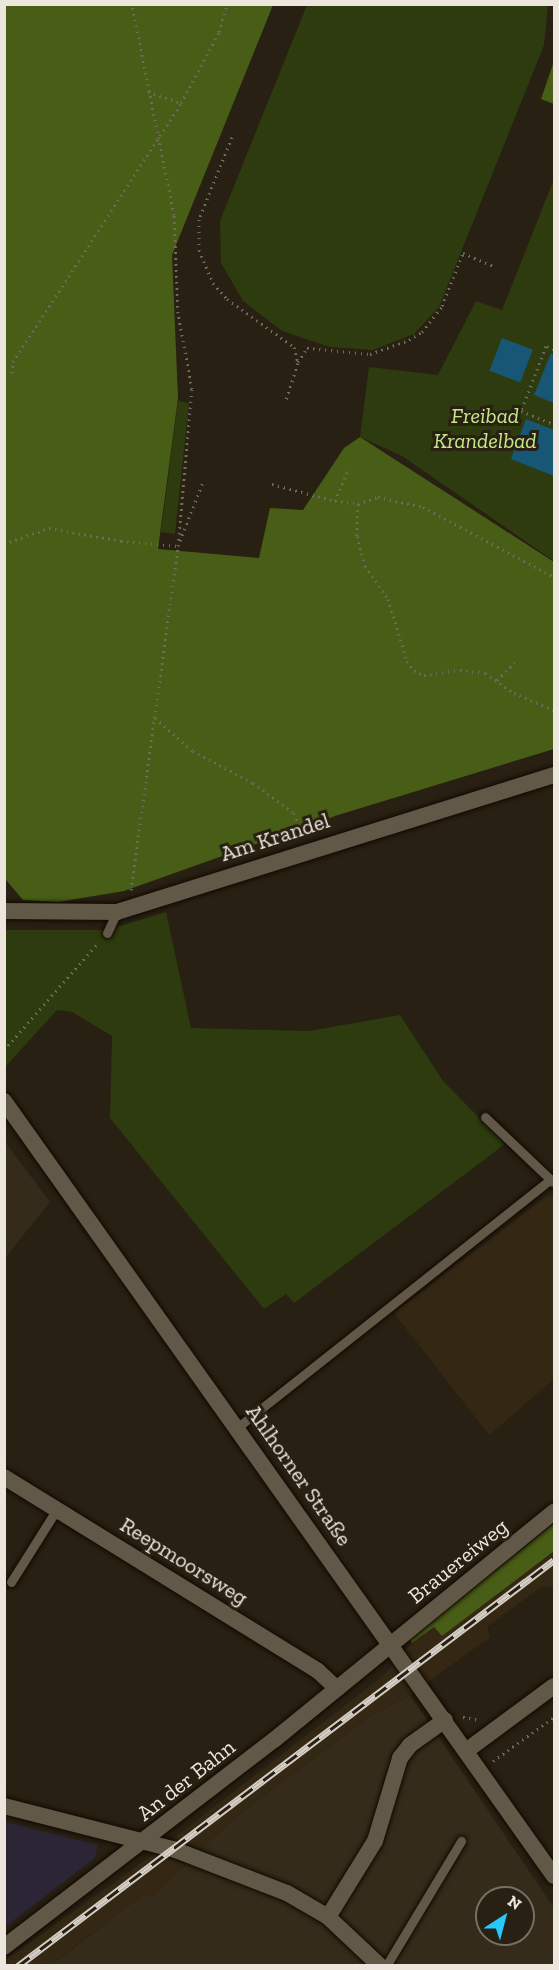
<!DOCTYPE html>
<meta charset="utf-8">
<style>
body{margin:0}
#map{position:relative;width:559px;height:1970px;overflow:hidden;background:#282012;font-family:"Zilla Slab",serif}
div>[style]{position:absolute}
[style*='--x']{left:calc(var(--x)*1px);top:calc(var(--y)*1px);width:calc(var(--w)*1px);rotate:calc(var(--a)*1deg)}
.commercial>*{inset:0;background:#352b1b}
.industrial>*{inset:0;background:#2b2535}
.built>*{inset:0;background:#342814}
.green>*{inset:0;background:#2d3b0f}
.forest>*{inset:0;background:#485e16}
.water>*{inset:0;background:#175775;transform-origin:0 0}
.path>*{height:3px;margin-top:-1.5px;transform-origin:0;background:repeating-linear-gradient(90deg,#716a5e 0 1.5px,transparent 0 6px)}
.roads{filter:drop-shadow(0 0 2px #110901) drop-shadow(0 0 2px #110901)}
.service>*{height:9px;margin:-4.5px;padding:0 4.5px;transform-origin:4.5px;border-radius:4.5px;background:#625848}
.minor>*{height:16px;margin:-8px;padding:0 8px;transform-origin:8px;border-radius:8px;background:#625848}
.tertiary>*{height:16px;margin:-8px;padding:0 8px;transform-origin:8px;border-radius:8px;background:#625848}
.rail>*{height:7px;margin-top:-3.5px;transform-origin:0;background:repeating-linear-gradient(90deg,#282012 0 14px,#d5cec5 0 28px);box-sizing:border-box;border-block:2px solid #d5cec5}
span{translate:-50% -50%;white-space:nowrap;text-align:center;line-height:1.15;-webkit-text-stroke:6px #282012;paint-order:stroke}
.park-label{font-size:22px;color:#c6e988;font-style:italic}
.street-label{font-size:22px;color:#ece6dd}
.frame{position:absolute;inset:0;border:6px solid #ece6dd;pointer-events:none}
.north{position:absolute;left:475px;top:1886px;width:60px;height:60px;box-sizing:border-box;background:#282012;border:2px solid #766f63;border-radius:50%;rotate:36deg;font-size:16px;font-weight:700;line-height:24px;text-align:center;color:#ece6dd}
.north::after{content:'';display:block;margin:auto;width:21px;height:27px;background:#26c9fe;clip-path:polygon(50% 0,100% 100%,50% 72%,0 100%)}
</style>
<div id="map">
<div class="commercial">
<div style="clip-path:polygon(5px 1142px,50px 1202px,5px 1258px)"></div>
<div style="clip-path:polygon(evenodd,410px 1695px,554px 1908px,554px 1965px,50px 1966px,143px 1895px,153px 1896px,234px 1818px,369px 1717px,410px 1695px,487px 1898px,523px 1898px,523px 1934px,487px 1934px,487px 1898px)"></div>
</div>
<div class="industrial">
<div style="clip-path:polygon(5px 1822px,98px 1845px,95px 1858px,5px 1927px)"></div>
</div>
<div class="built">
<div style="clip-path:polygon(548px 1195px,554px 1197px,554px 1379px,489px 1435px,394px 1313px)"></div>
<div style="clip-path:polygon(554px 1551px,554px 1587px,542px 1586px,487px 1627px,490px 1637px,410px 1695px,369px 1717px,234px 1818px,153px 1896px,143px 1895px,50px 1965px,5px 1965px,4px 1961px,147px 1859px,383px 1676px,412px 1643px,434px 1627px,442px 1635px)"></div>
</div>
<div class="green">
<div style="clip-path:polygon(307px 5px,548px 5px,544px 45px,439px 307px,414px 334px,373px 350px,330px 347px,282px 331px,243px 301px,221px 263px,220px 221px)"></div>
<div style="clip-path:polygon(554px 179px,554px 561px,402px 456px,360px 437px,369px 367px,438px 375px,476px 301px,502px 310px)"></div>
<div style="clip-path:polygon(178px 401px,189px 403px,175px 534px,161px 532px)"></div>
<div style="clip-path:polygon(166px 912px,191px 1028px,309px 1031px,400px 1015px,443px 1081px,505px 1144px,294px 1303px,286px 1294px,264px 1309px,110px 1118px,112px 1036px,72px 1012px,57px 1010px,5px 1067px,5px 930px,107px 930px)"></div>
<div style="clip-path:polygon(474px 1551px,480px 1556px,445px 1583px,439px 1575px)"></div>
</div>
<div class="forest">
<div style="clip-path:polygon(4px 5px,273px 5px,172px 255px,178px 398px,158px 549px,259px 558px,270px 508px,303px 510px,344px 448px,360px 437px,554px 562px,554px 749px,338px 815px,124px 891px,58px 902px,23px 900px,6px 880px)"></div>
<div style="clip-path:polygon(554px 61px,554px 104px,541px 99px)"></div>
<div style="clip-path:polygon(554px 1523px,554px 1551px,442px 1636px,434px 1627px,412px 1643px,410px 1640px)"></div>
</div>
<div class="water">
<div style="left:502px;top:338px;width:33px;height:35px;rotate:21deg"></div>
<div style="clip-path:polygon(551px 353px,554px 355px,554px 403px,534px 395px)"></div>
<div style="clip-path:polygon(526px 419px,554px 430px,554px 476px,511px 459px)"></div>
</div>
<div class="path">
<div style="--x:148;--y:92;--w:35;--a:18"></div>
<div style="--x:232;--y:137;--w:88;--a:111.9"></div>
<div style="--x:199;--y:219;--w:31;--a:90"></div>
<div style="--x:199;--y:250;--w:36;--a:67"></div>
<div style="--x:213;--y:283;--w:21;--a:49"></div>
<div style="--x:227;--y:299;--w:82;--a:35.6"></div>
<div style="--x:294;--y:347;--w:16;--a:76"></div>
<div style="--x:298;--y:363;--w:40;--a:108"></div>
<div style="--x:554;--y:349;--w:9;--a:-159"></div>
<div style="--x:546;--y:346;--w:70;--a:111"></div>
<div style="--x:521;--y:411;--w:35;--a:22"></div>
<div style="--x:298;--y:362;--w:17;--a:-57"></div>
<div style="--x:307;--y:348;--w:63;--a:5.4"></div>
<div style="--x:370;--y:354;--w:41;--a:-19.7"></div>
<div style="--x:409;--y:340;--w:15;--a:-32"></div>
<div style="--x:422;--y:332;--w:33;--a:-52"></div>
<div style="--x:442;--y:306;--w:57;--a:-68.4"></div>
<div style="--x:463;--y:253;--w:34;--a:23"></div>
<div style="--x:12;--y:373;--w:11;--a:-85"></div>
<div style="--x:13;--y:362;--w:309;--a:-57"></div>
<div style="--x:181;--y:103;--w:81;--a:-61.8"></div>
<div style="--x:219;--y:32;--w:29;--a:-74"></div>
<div style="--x:272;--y:484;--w:65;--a:15.1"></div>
<div style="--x:335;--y:501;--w:23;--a:7"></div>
<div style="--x:358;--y:504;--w:21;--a:-19"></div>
<div style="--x:378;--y:497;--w:46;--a:12.5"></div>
<div style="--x:423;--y:507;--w:149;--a:28.1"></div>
<div style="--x:335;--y:501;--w:36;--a:-67"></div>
<div style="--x:358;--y:504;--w:32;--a:92"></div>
<div style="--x:357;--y:536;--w:31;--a:75"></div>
<div style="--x:365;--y:566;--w:40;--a:55.1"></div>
<div style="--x:388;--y:599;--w:65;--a:73"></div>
<div style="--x:407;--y:661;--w:12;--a:55"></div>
<div style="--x:414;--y:671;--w:11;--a:22"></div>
<div style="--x:424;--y:675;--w:36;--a:-8"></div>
<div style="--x:460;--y:670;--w:25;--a:7"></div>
<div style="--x:485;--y:673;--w:35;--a:35"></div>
<div style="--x:514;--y:693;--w:43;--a:23"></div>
<div style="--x:180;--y:541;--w:66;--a:-68.8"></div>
<div style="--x:4;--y:544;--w:48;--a:-19.6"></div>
<div style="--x:49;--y:528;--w:73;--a:10.2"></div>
<div style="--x:121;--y:541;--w:57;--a:5"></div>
<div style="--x:497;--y:680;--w:25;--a:-45"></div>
<div style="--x:155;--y:718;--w:50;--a:41"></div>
<div style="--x:193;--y:751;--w:68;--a:28.1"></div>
<div style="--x:253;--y:783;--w:51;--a:36.2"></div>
<div style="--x:294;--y:813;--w:24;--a:66"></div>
<div style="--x:131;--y:890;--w:347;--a:-82.2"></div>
<div style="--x:178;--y:546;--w:158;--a:-84.9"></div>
<div style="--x:192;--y:389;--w:77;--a:-100.4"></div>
<div style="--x:178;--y:313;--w:98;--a:-92.3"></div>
<div style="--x:174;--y:215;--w:215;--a:-101.3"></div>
<div style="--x:4;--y:1050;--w:142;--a:-48.7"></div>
<div style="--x:463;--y:1717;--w:17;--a:10"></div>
<div style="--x:493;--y:1761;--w:75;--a:-35.8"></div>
</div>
<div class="roads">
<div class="service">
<div style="--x:107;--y:933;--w:23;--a:-65"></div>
<div style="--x:485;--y:1117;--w:94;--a:43.7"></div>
<div style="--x:238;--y:1427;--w:398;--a:-38.4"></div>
<div style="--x:11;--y:1582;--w:86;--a:-57.8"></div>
<div style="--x:386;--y:1966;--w:146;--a:-59"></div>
</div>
<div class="minor">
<div style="--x:4;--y:911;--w:113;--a:0.5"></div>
<div style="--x:117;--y:912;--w:458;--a:-17.4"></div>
<div style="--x:4;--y:1477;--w:369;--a:31.7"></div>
<div style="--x:318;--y:1671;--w:26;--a:43"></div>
<div style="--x:466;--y:1751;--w:109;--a:-36.5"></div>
<div style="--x:4;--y:1806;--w:174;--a:14.3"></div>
<div style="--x:173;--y:1849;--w:122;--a:21.1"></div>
<div style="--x:287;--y:1893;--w:48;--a:30.3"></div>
<div style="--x:328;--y:1917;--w:71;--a:43.3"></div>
<div style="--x:328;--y:1917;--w:89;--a:-58.3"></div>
<div style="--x:375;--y:1841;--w:87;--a:-73.2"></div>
<div style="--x:400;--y:1758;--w:16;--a:-52"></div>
<div style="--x:410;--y:1745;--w:43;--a:-35.5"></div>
<div style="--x:4;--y:1947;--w:340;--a:-37.5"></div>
<div style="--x:274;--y:1740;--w:361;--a:-39.2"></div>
</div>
<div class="tertiary">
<div style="--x:4;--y:1101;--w:950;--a:54.64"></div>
</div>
</div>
<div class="rail">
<div style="--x:18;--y:1966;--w:672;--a:-37.14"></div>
</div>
<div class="park-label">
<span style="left:485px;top:428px">Freibad<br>Krandelbad</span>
</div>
<div class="street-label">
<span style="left:275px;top:837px;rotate:-18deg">Am Krandel</span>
<span style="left:299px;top:1475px;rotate:55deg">Ahlhorner Straße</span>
<span style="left:184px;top:1561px;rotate:32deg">Reepmoorsweg</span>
<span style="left:458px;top:1561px;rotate:-39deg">Brauereiweg</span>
<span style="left:186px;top:1780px;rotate:-38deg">An der Bahn</span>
</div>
<div class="frame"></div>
<div class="north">N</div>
</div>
